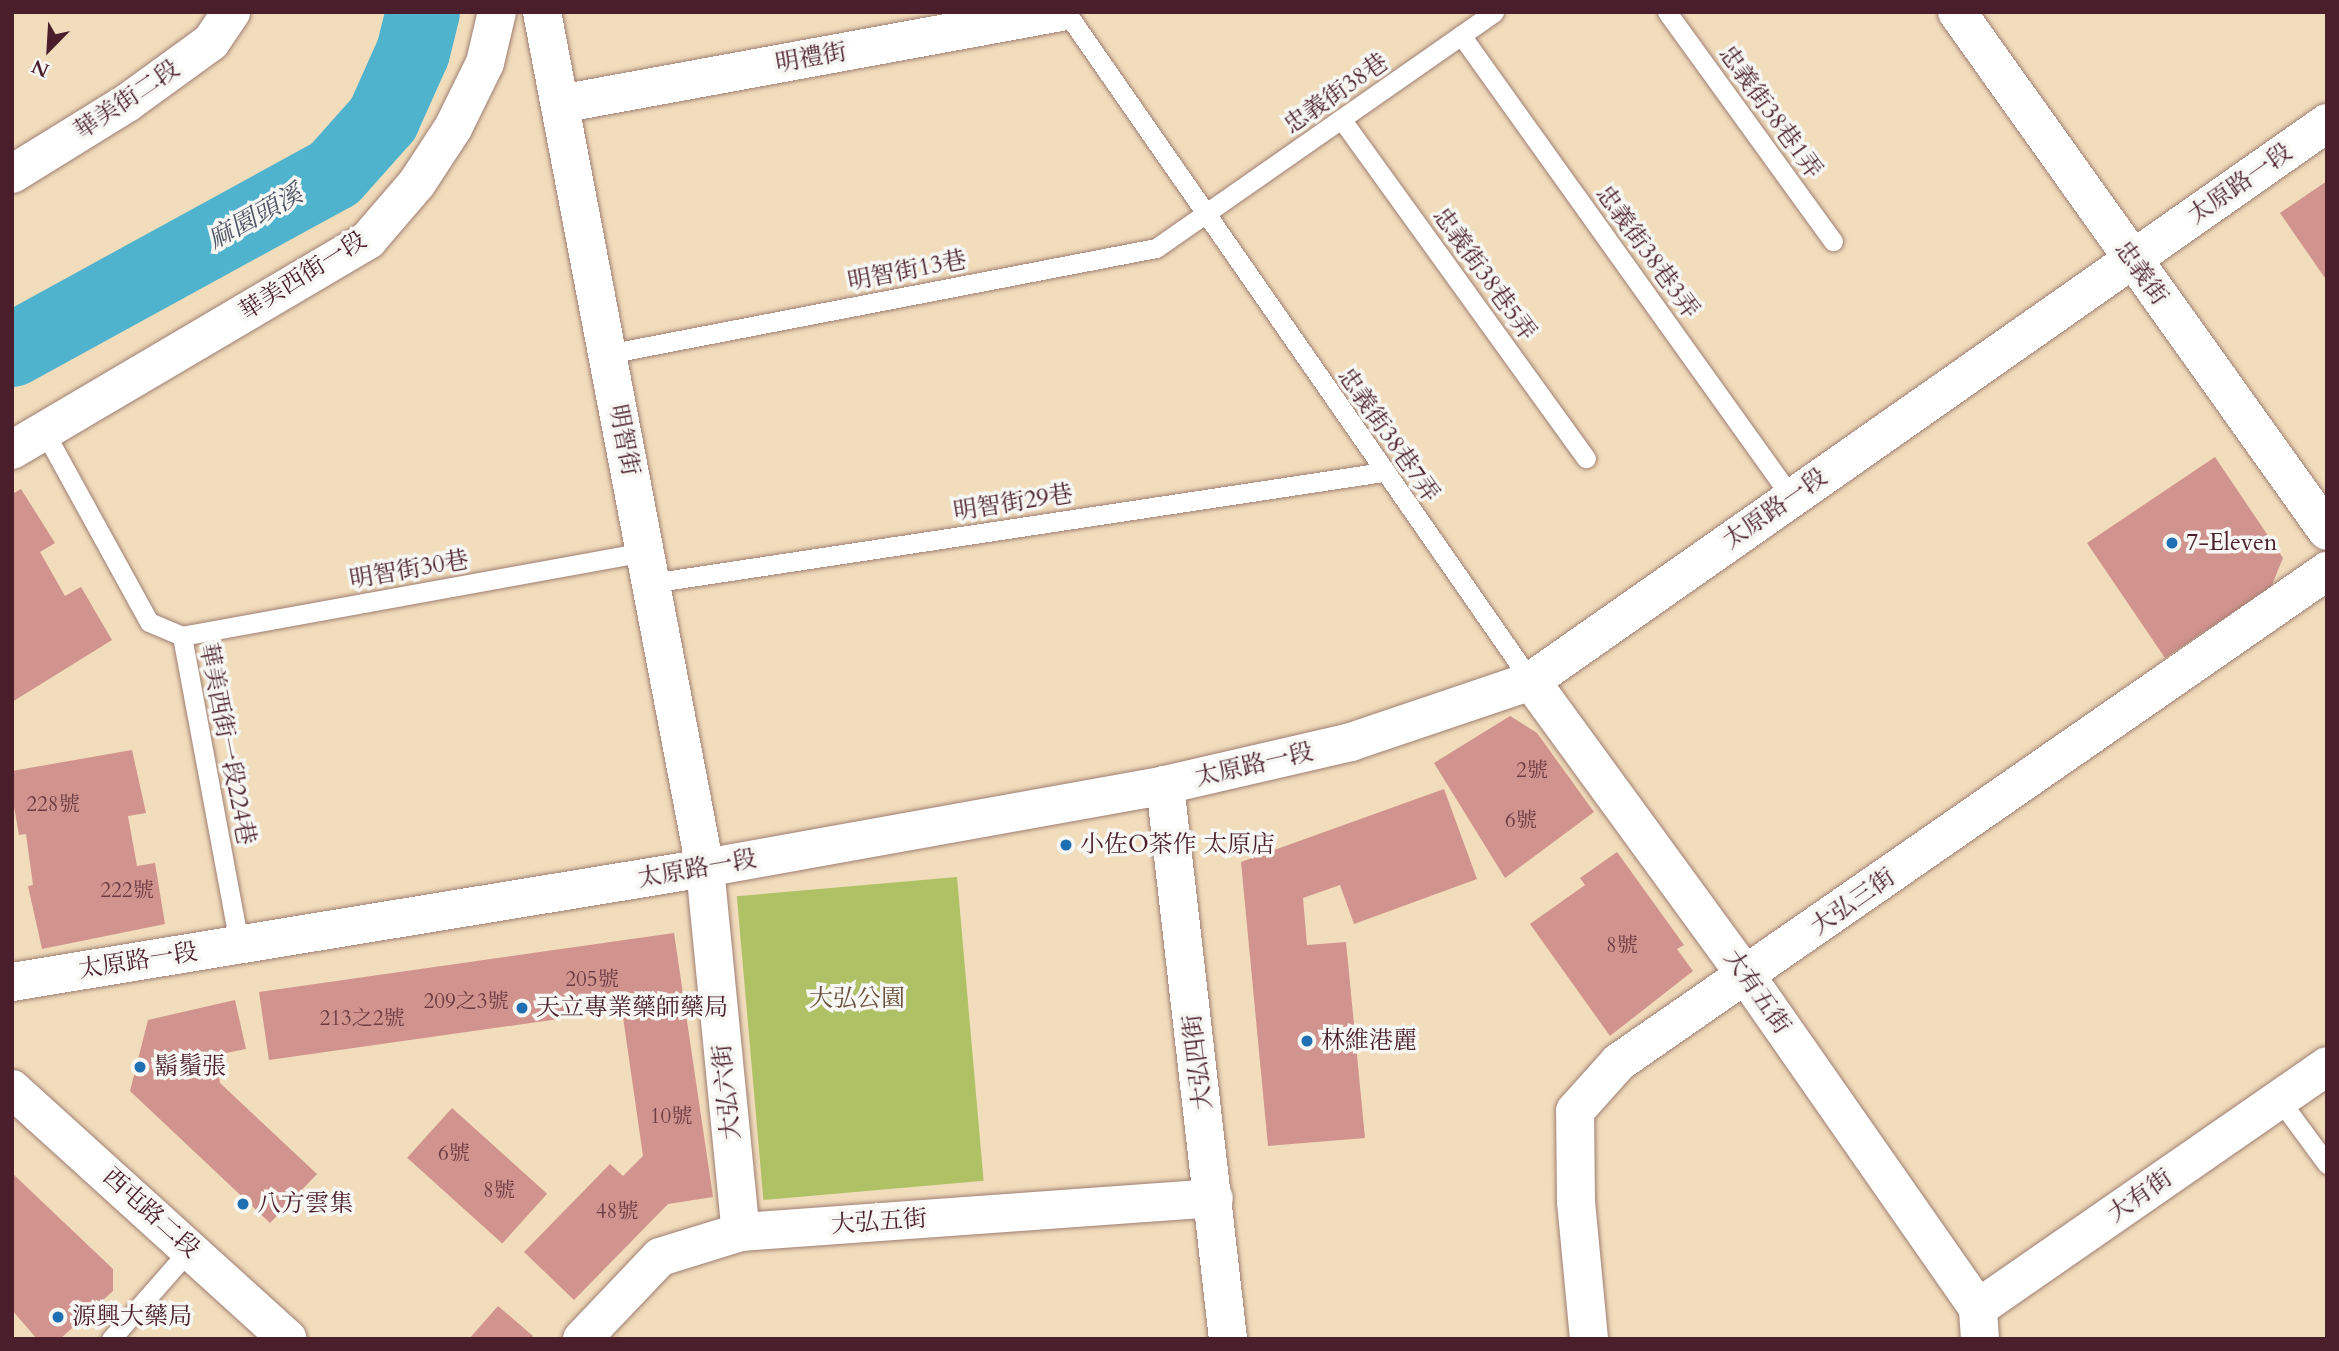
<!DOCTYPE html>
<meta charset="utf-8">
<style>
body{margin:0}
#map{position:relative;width:2339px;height:1351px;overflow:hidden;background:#f1dcbb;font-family:Cardo,"Noto Serif TC",serif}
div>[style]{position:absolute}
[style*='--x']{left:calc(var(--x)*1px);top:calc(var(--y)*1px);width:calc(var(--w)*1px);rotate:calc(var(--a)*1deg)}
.green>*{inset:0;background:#aec165;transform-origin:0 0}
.river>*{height:74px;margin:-37px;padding:0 37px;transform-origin:37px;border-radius:37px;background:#4fb3ce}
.building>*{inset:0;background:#d1938d;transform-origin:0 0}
.roads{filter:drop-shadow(0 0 2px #9e7e73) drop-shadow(0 0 2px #9e7e73)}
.lane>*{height:19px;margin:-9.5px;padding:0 9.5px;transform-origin:9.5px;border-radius:9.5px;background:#fff}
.street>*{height:38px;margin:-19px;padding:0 19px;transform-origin:19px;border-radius:19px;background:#fff}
.secondary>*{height:38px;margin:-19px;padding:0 19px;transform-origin:19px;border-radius:19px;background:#fff}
.dots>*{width:19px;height:19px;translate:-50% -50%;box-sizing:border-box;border:4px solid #f6f6f2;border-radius:50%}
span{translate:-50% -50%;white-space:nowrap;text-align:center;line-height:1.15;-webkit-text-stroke:7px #f6f6f2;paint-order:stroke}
.number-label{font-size:21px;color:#6c3c44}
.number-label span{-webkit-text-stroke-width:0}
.street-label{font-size:24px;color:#4a1f2b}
.poi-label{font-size:24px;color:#4a1f2b}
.left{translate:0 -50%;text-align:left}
.park-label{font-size:24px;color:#68503c}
.water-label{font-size:26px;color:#4c5364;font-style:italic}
.frame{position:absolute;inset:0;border:14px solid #4a1f2b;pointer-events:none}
.north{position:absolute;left:14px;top:14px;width:70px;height:70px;-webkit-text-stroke:5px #f6f6f2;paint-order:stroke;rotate:204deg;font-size:19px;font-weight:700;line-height:28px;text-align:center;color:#4a1f2b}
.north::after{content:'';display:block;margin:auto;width:24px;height:32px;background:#4a1f2b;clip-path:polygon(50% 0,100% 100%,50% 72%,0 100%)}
</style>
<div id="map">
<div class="green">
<div style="left:957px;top:877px;width:305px;height:221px;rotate:85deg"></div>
</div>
<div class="river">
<div style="--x:12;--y:350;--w:367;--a:-28.7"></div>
<div style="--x:334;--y:174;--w:74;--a:-48.3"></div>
<div style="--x:383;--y:119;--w:73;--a:-65.9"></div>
<div style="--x:413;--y:52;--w:41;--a:-76"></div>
</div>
<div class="building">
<div style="clip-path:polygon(2327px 181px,2327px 281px,2280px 213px)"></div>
<div style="clip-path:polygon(2215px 457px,2283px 558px,2271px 587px,2165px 658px,2087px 543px)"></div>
<div style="clip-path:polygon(21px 489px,55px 543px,40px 552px,65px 596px,81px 587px,112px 640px,12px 702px,12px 494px)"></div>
<div style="clip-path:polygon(1510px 716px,1537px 733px,1594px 812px,1505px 878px,1434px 763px)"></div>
<div style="clip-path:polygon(132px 750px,146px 813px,128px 816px,137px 866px,155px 863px,165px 924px,42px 949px,28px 886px,33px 885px,26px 834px,19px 835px,12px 795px,12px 771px)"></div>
<div style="clip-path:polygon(1444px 789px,1477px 879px,1354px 924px,1340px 885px,1303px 898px,1307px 945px,1346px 942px,1365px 1138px,1268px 1146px,1241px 862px)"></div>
<div style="clip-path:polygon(1617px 852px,1684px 945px,1677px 949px,1693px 971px,1610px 1036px,1530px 924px,1585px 885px,1580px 878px)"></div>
<div style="clip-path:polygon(674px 933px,713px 1197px,668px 1204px,574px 1300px,524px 1252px,610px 1164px,623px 1176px,643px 1156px,622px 1010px,269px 1060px,259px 992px)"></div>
<div style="clip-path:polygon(235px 1000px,246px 1049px,216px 1055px,220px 1083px,317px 1174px,270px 1223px,130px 1091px,148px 1020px)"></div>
<div style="left:452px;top:1108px;width:128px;height:67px;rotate:42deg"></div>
<div style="clip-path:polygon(12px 1173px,113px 1269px,113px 1291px,60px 1339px,37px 1339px,12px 1310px)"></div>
<div style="clip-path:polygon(498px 1306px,533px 1336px,530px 1339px,469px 1339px)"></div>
</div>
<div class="roads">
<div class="lane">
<div style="--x:1066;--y:12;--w:815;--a:55.2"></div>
<div style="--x:1667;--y:12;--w:283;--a:54.1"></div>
<div style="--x:1461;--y:35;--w:569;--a:54.44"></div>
<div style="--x:1342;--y:120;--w:417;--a:54.2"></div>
<div style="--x:607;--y:354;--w:559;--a:-10.93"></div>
<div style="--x:1156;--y:248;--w:412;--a:-34.9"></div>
<div style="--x:44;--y:431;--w:218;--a:61.2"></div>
<div style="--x:149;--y:622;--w:36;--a:23"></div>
<div style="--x:182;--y:636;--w:314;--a:79.5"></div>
<div style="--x:651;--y:583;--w:740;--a:-8.62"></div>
<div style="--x:182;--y:636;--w:471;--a:-10.3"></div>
<div style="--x:2279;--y:1099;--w:81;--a:53.6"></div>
<div style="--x:111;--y:1339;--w:120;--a:-48.7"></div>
</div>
<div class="street">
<div style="--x:542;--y:12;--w:871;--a:79.22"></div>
<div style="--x:705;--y:868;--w:366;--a:84.4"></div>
<div style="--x:1957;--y:12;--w:637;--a:54.51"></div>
<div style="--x:560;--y:104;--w:509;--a:-10.41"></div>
<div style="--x:12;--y:174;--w:135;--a:-31.7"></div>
<div style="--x:127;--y:103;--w:104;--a:-36"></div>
<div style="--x:211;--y:42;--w:36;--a:-56"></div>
<div style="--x:12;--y:450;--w:413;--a:-30.5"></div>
<div style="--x:368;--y:240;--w:75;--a:-49.3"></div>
<div style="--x:417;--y:183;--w:66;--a:-56.8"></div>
<div style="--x:453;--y:128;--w:72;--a:-63.8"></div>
<div style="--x:485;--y:63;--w:52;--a:-76.8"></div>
<div style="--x:1531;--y:681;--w:366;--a:53.9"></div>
<div style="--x:1747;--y:977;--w:404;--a:55.1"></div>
<div style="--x:1165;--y:785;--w:558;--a:83.51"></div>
<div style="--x:582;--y:1339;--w:113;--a:-46.4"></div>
<div style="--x:660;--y:1257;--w:85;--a:-17.2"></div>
<div style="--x:741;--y:1232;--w:474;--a:-4.1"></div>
<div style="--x:1589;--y:1339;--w:139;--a:-95.4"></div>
<div style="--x:1576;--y:1201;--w:90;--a:-90.6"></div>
<div style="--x:1575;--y:1111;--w:66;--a:-48.1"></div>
<div style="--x:1619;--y:1062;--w:862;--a:-34.74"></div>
<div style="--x:1980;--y:1339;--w:31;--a:-94"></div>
<div style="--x:1978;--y:1308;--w:425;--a:-34.7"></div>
</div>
<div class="secondary">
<div style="--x:12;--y:982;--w:702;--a:-9.34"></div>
<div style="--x:705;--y:868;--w:467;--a:-10.2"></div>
<div style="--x:1165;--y:785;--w:191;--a:-13"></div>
<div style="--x:1351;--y:742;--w:190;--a:-18.7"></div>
<div style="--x:1531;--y:681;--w:972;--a:-35.03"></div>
<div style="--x:12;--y:1089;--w:372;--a:42.2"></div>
</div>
</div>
<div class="dots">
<div style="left:2172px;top:543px;background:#1f6fb2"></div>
<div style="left:1066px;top:845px;background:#1f6fb2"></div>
<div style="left:522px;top:1008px;background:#1f6fb2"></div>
<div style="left:1307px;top:1041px;background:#1f6fb2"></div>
<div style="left:140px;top:1067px;background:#1f6fb2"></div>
<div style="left:243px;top:1204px;background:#1f6fb2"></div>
<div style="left:58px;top:1317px;background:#1f6fb2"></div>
</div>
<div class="number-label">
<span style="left:1532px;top:771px">2號</span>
<span style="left:53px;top:805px">228號</span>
<span style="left:1521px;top:821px">6號</span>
<span style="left:127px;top:891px">222號</span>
<span style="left:1622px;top:946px">8號</span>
<span style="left:592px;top:980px">205號</span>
<span style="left:466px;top:1002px">209之3號</span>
<span style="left:362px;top:1019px">213之2號</span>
<span style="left:671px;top:1117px">10號</span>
<span style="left:454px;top:1154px">6號</span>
<span style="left:499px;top:1191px">8號</span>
<span style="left:617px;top:1212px">48號</span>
</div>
<div class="street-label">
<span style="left:811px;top:58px;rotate:-10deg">明禮街</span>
<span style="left:1336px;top:94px;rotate:-35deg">忠義街38巷</span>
<span style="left:127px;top:100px;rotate:-34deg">華美街二段</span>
<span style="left:1770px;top:112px;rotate:54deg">忠義街38巷1弄</span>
<span style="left:2240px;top:184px;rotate:-35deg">太原路一段</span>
<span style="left:1647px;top:252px;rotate:54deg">忠義街38巷3弄</span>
<span style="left:907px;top:271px;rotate:-11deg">明智街13巷</span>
<span style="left:2141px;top:273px;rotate:54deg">忠義街</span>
<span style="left:1484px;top:274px;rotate:54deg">忠義街38巷5弄</span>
<span style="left:303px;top:276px;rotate:-32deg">華美西街一段</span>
<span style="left:1388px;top:435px;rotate:55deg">忠義街38巷7弄</span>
<span style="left:624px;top:440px;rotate:79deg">明智街</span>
<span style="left:1013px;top:503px;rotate:-9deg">明智街29巷</span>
<span style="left:1775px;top:509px;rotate:-35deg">太原路一段</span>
<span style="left:409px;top:570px;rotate:-10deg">明智街30巷</span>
<span style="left:227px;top:744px;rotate:79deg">華美西街一段224巷</span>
<span style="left:1254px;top:765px;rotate:-13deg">太原路一段</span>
<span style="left:697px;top:869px;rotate:-10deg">太原路一段</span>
<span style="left:1853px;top:902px;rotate:-35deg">大弘三街</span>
<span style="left:138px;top:961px;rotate:-9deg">太原路一段</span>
<span style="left:1757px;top:992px;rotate:55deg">大有五街</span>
<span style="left:1198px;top:1062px;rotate:-97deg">大弘四街</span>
<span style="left:727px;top:1092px;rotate:-96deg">大弘六街</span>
<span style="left:2140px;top:1196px;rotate:-35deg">大有街</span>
<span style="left:151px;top:1213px;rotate:42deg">西屯路二段</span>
<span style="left:879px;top:1222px;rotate:-4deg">大弘五街</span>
</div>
<div class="poi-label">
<span class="left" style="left:2186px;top:543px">7-Eleven</span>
<span class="left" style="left:1080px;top:845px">小佐O茶作 太原店</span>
<span class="left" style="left:536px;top:1008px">天立專業藥師藥局</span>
<span class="left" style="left:1321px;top:1041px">林維港麗</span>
<span class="left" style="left:154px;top:1067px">鬍鬚張</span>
<span class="left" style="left:257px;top:1204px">八方雲集</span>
<span class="left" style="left:72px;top:1317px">源興大藥局</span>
</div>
<div class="park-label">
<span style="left:857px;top:999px">大弘公園</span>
</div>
<div class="water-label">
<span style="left:255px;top:217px;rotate:-29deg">麻園頭溪</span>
</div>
<div class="frame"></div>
<div class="north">N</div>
</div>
